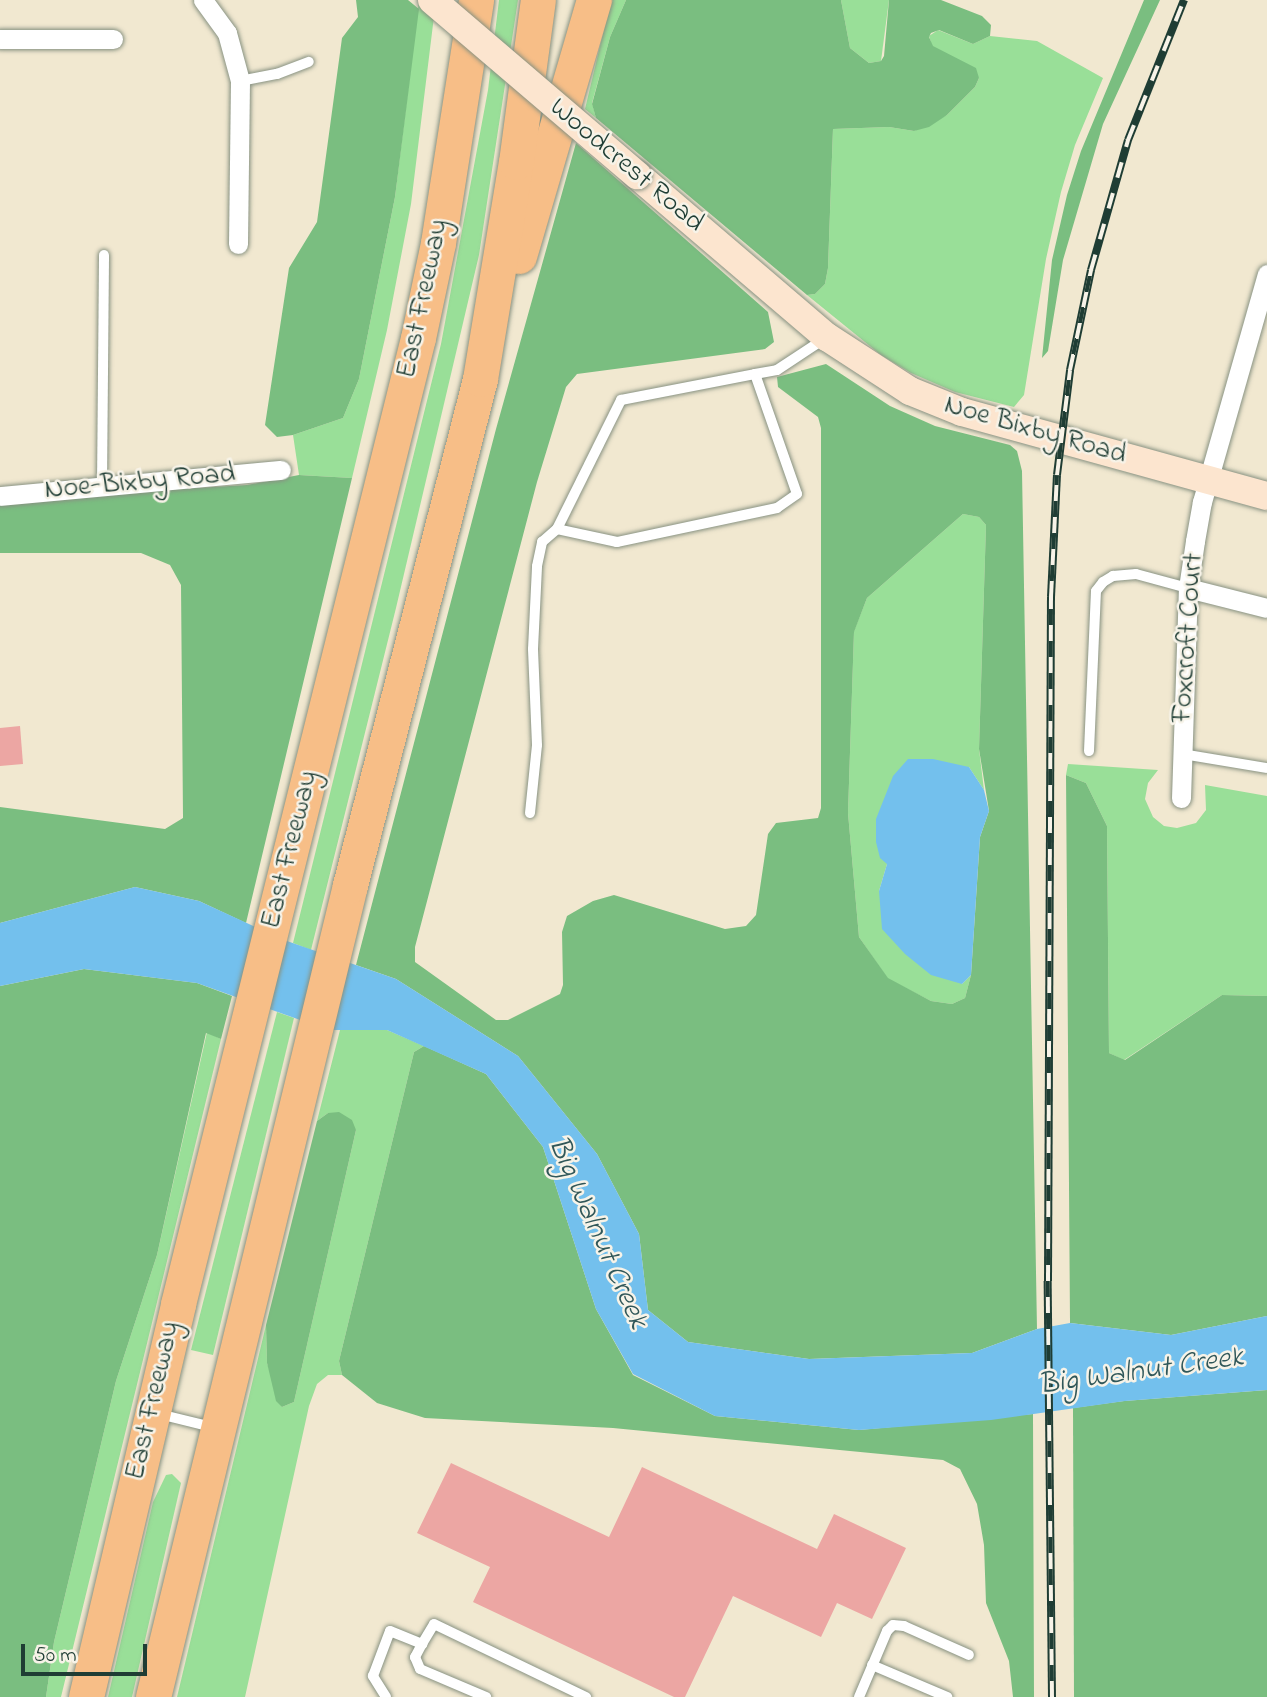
<!DOCTYPE html>
<style>
body{margin:0}
#map{position:relative;width:1267px;height:1697px;overflow:hidden;background:#f1e8d0;font-family:"Indie Flower",sans-serif}
div>[style]{position:absolute}
[style*='--x']{left:calc(var(--x)*1px);top:calc(var(--y)*1px);width:calc(var(--w)*1px);rotate:calc(var(--a)*1deg)}
.green>*{inset:0;background:#99df98}
.forest>*{inset:0;background:#7abe80}
.water>*{inset:0;background:#73c0ed}
.building>*{inset:0;background:#eca6a3}
.roads{filter:drop-shadow(0 0 2px #889282) drop-shadow(0 0 2px #889282)}
.lane>*{height:10px;margin:-5px;padding:0 5px;transform-origin:5px;border-radius:5px;background:#fff}
.street>*{height:19px;margin:-9.5px;padding:0 9.5px;transform-origin:9.5px;border-radius:9.5px;background:#fff}
.secondary>*{height:28px;margin:-14px;padding:0 14px;transform-origin:14px;border-radius:14px;background:#fce5cf}
.highway>*{height:35px;margin:-17.5px;padding:0 17.5px;transform-origin:17.5px;border-radius:17.5px;background:#f7be87}
.rail>*{height:8px;margin-top:-4px;transform-origin:0;background:repeating-linear-gradient(90deg,#f7f3e8 0 16px,#1f3d34 0 32px);box-sizing:border-box;border-block:2px solid #1f3d34}
.bridges{filter:drop-shadow(0 0 2px #889282) drop-shadow(0 0 2px #889282)}
.secondary-bridge>*{height:28px;margin:-14px;padding:0 14px;transform-origin:14px;border-radius:14px;background:#fce5cf}
span{translate:-50% -50%;white-space:nowrap;text-align:center;line-height:1.15;-webkit-text-stroke:5px #f7f3e8;paint-order:stroke}
.street-label{font-size:28px;color:#1f3d34}
.water-label{font-size:30px;color:#305759;font-style:italic}
.scale{position:absolute;left:21px;top:1644px;width:126px;height:32px;box-sizing:border-box;border:4px solid #1f3d34;border-top:0;padding-left:9px;font-size:21px;line-height:24px;white-space:nowrap;color:#1f3d34;-webkit-text-stroke:5px #f7f3e8;paint-order:stroke}
</style>
<div id="map">
<div class="green">
<div style="clip-path:polygon(419px 0,436px 0,411px 204px,387px 330px,352px 478px,299px 475px,293px 435px,343px 418px,359px 379px,395px 197px)"></div>
<div style="clip-path:polygon(499px 0,518px 0,479px 255px,396px 608px,311px 950px,293px 943px,441px 344px,488px 90px)"></div>
<div style="clip-path:polygon(611px 0,626px 0,610px 37px,592px 103px,596px 118px,585px 109px)"></div>
<div style="clip-path:polygon(841px 0,889px 0,881px 61px,869px 63px,850px 48px)"></div>
<div style="clip-path:polygon(938px 30px,973px 44px,990px 36px,1037px 41px,1103px 78px,1075px 145px,1061px 192px,1046px 259px,1024px 395px,1014px 407px,955px 392px,911px 373px,881px 355px,807px 295px,815px 294px,825px 284px,828px 268px,833px 129px,889px 127px,914px 131px,947px 115px,975px 87px,979px 78px,932px 46px,929px 36px)"></div>
<div style="clip-path:polygon(963px 514px,979px 517px,986px 525px,979px 749px,984px 790px,969px 767px,887px 864px,879px 891px,962px 984px,971px 975px,965px 998px,952px 1004px,931px 1001px,888px 979px,859px 937px,848px 813px,854px 631px,867px 598px)"></div>
<div style="clip-path:polygon(1068px 764px,1158px 770px,1148px 783px,1145px 799px,1153px 817px,1164px 826px,1177px 828px,1196px 823px,1206px 810px,1205px 785px,1267px 796px,1267px 996px,1222px 995px,1124px 1060px,1109px 1053px,1107px 826px,1086px 783px,1066px 775px)"></div>
<div style="clip-path:polygon(277px 1012px,294px 1018px,213px 1355px,191px 1350px)"></div>
<div style="clip-path:polygon(340px 1030px,387px 1030px,424px 1046px,414px 1052px,339px 1361px,342px 1375px,328px 1375px,317px 1384px,309px 1406px,245px 1697px,177px 1697px,266px 1325px,267px 1363px,282px 1407px,294px 1402px,356px 1130px,328px 1113px,317px 1121px)"></div>
<div style="clip-path:polygon(207px 1032px,221px 1039px,61px 1697px,46px 1697px,54px 1642px,116px 1381px,157px 1255px)"></div>
<div style="clip-path:polygon(172px 1474px,181px 1483px,132px 1697px,108px 1697px,153px 1502px,166px 1475px)"></div>
</div>
<div class="forest">
<div style="clip-path:polygon(356px 0,408px 0,419px 9px,395px 197px,359px 379px,343px 418px,293px 435px,277px 437px,265px 425px,289px 268px,317px 222px,342px 38px,358px 17px)"></div>
<div style="clip-path:polygon(626px 0,841px 0,850px 48px,869px 63px,881px 61px,884px 56px,889px 0,941px 0,982px 16px,991px 25px,990px 36px,973px 44px,939px 30px,931px 33px,929px 37px,933px 46px,976px 68px,979px 78px,975px 87px,947px 115px,929px 127px,914px 131px,889px 127px,833px 129px,828px 268px,825px 284px,815px 294px,807px 295px,596px 118px,592px 104px,610px 37px)"></div>
<div style="clip-path:polygon(1144px 0,1160px 0,1103px 124px,1063px 260px,1048px 351px,1042px 358px,1052px 260px,1067px 195px,1081px 151px)"></div>
<div style="clip-path:polygon(evenodd,576px 143px,768px 312px,774px 342px,765px 349px,577px 374px,566px 387px,537px 482px,415px 947px,415px 962px,496px 1020px,508px 1020px,560px 994px,563px 985px,562px 932px,567px 916px,593px 901px,614px 895px,725px 929px,746px 926px,756px 915px,768px 834px,776px 823px,818px 818px,821px 808px,821px 428px,818px 417px,778px 387px,777px 377px,826px 364px,890px 406px,935px 426px,1010px 445px,1017px 451px,1022px 471px,1037px 1329px,972px 1353px,809px 1359px,688px 1342px,648px 1310px,639px 1234px,597px 1154px,518px 1056px,396px 979px,356px 965px,496px 429px,576px 143px,963px 514px,979px 517px,986px 525px,979px 749px,989px 811px,980px 837px,971px 975px,965px 998px,952px 1004px,931px 1001px,888px 978px,859px 937px,848px 813px,854px 632px,867px 598px,963px 514px)"></div>
<div style="clip-path:polygon(299px 475px,352px 478px,246px 923px,199px 901px,135px 887px,0 923px,0 807px,165px 829px,183px 818px,181px 585px,170px 565px,141px 553px,0 553px,0 505px,43px 497px,247px 485px)"></div>
<div style="clip-path:polygon(1066px 775px,1086px 783px,1107px 826px,1109px 1053px,1125px 1060px,1222px 995px,1267px 996px,1267px 1316px,1171px 1335px,1070px 1323px)"></div>
<div style="clip-path:polygon(84px 969px,197px 983px,232px 996px,221px 1039px,206px 1033px,157px 1255px,116px 1381px,54px 1642px,46px 1697px,0 1697px,0 986px)"></div>
<div style="clip-path:polygon(424px 1046px,486px 1074px,543px 1147px,596px 1309px,633px 1375px,715px 1416px,859px 1430px,1033px 1414px,1034px 1697px,1013px 1697px,1009px 1661px,986px 1603px,984px 1545px,977px 1504px,960px 1469px,943px 1460px,613px 1428px,425px 1418px,377px 1403px,342px 1375px,339px 1361px,414px 1052px)"></div>
<div style="clip-path:polygon(339px 1112px,352px 1120px,356px 1130px,294px 1402px,282px 1407px,276px 1401px,267px 1363px,266px 1325px,317px 1121px,328px 1113px)"></div>
<div style="clip-path:polygon(1267px 1390px,1267px 1697px,1074px 1697px,1073px 1408px,1124px 1401px)"></div>
</div>
<div class="water">
<div style="clip-path:polygon(908px 759px,933px 759px,969px 767px,984px 790px,989px 811px,980px 837px,971px 975px,962px 984px,931px 975px,905px 954px,882px 929px,879px 891px,887px 864px,880px 858px,876px 842px,876px 819px,893px 776px)"></div>
<div style="clip-path:polygon(135px 887px,199px 901px,284px 940px,396px 979px,518px 1056px,597px 1154px,639px 1234px,648px 1310px,688px 1342px,809px 1359px,972px 1353px,1037px 1329px,1070px 1323px,1171px 1335px,1267px 1316px,1267px 1390px,1125px 1401px,991px 1420px,859px 1430px,715px 1416px,633px 1374px,596px 1309px,543px 1147px,486px 1074px,387px 1030px,328px 1030px,197px 983px,84px 969px,0 986px,0 923px)"></div>
</div>
<div class="building">
<div style="clip-path:polygon(20px 726px,23px 764px,0 766px,0 728px)"></div>
<div style="clip-path:polygon(451px 1463px,609px 1537px,642px 1467px,817px 1549px,834px 1514px,906px 1548px,872px 1619px,837px 1603px,821px 1637px,733px 1596px,685px 1697px,674px 1697px,473px 1602px,490px 1567px,417px 1533px)"></div>
</div>
<div class="roads">
<div class="lane">
<div style="--x:240;--y:81;--w:38;--a:-11"></div>
<div style="--x:277;--y:74;--w:34;--a:-21"></div>
<div style="--x:755;--y:374;--w:127;--a:70.7"></div>
<div style="--x:797;--y:494;--w:24;--a:145"></div>
<div style="--x:777;--y:508;--w:164;--a:168"></div>
<div style="--x:617;--y:542;--w:61;--a:-167.8"></div>
<div style="--x:557;--y:529;--w:144;--a:-63.6"></div>
<div style="--x:621;--y:400;--w:136;--a:-11"></div>
<div style="--x:755;--y:374;--w:22;--a:-10"></div>
<div style="--x:777;--y:370;--w:56;--a:-33.4"></div>
<div style="--x:102;--y:487;--w:232;--a:-89.5"></div>
<div style="--x:1089;--y:751;--w:160;--a:-87.5"></div>
<div style="--x:1096;--y:591;--w:11;--a:-52"></div>
<div style="--x:1103;--y:582;--w:12;--a:-31"></div>
<div style="--x:1113;--y:576;--w:23;--a:-5"></div>
<div style="--x:1136;--y:574;--w:54;--a:15.1"></div>
<div style="--x:1182;--y:754;--w:86;--a:9.4"></div>
<div style="--x:530;--y:813;--w:68;--a:-84.1"></div>
<div style="--x:537;--y:745;--w:96;--a:-92.4"></div>
<div style="--x:533;--y:649;--w:83;--a:-87.2"></div>
<div style="--x:537;--y:566;--w:25;--a:-78"></div>
<div style="--x:542;--y:542;--w:20;--a:-41"></div>
<div style="--x:159;--y:1414;--w:55;--a:13.8"></div>
<div style="--x:422;--y:1644;--w:15;--a:118"></div>
<div style="--x:415;--y:1657;--w:13;--a:67"></div>
<div style="--x:420;--y:1669;--w:72;--a:23"></div>
<div style="--x:872;--y:1665;--w:82;--a:23.1"></div>
<div style="--x:386;--y:1697;--w:25;--a:-122"></div>
<div style="--x:373;--y:1676;--w:48;--a:-69.3"></div>
<div style="--x:390;--y:1631;--w:35;--a:22"></div>
<div style="--x:422;--y:1644;--w:23;--a:-59"></div>
<div style="--x:434;--y:1624;--w:169;--a:25.7"></div>
<div style="--x:859;--y:1697;--w:72;--a:-67"></div>
<div style="--x:887;--y:1631;--w:8;--a:-45"></div>
<div style="--x:893;--y:1625;--w:11;--a:5"></div>
<div style="--x:904;--y:1626;--w:71;--a:24"></div>
</div>
<div class="street">
<div style="--x:203;--y:0;--w:41;--a:54"></div>
<div style="--x:227;--y:33;--w:50;--a:74.8"></div>
<div style="--x:240;--y:81;--w:163;--a:90.7"></div>
<div style="--x:0;--y:39;--w:113;--a:0"></div>
<div style="--x:0;--y:496;--w:282;--a:-5.3"></div>
<div style="--x:1188;--y:588;--w:81;--a:14.2"></div>
<div style="--x:1181;--y:798;--w:210;--a:-88.1"></div>
<div style="--x:1188;--y:588;--w:48;--a:-81.5"></div>
<div style="--x:1195;--y:541;--w:40;--a:-80"></div>
<div style="--x:1202;--y:502;--w:237;--a:-74.1"></div>
</div>
<div class="secondary">
<div style="--x:637;--y:175;--w:250;--a:40.5"></div>
<div style="--x:827;--y:337;--w:99;--a:33"></div>
<div style="--x:910;--y:391;--w:56;--a:22"></div>
<div style="--x:962;--y:412;--w:316;--a:15.4"></div>
</div>
<div class="highway">
<div style="--x:519;--y:256;--w:267;--a:-73.7"></div>
<div style="--x:86;--y:1697;--w:404;--a:-76.8"></div>
<div style="--x:178;--y:1304;--w:995;--a:-76.05"></div>
<div style="--x:418;--y:338;--w:97;--a:-78.1"></div>
<div style="--x:438;--y:243;--w:246;--a:-81.1"></div>
<div style="--x:153;--y:1697;--w:836;--a:-76.36"></div>
<div style="--x:350;--y:885;--w:522;--a:-75.59"></div>
<div style="--x:480;--y:379;--w:220;--a:-80.6"></div>
<div style="--x:516;--y:162;--w:163;--a:-82.3"></div>
</div>
</div>
<div class="rail">
<div style="--x:1052;--y:1697;--w:416;--a:-90.6"></div>
<div style="--x:1048;--y:1281;--w:684;--a:-89.75"></div>
<div style="--x:1051;--y:597;--w:122;--a:-87.2"></div>
<div style="--x:1057;--y:475;--w:106;--a:-82.9"></div>
<div style="--x:1070;--y:370;--w:102;--a:-78.1"></div>
<div style="--x:1091;--y:270;--w:135;--a:-74.1"></div>
<div style="--x:1128;--y:140;--w:151;--a:-68.2"></div>
</div>
<div class="bridges">
<div class="secondary-bridge">
<div style="--x:432;--y:0;--w:270;--a:40.5"></div>
</div>
</div>
<div class="street-label">
<span style="left:626px;top:166px;rotate:40deg">Woodcrest Road</span>
<span style="left:424px;top:299px;rotate:-78deg">East Freeway</span>
<span style="left:1035px;top:431px;rotate:16deg">Noe Bixby Road</span>
<span style="left:140px;top:483px;rotate:-5deg">Noe-Bixby Road</span>
<span style="left:1189px;top:638px;rotate:-86deg">Foxcroft Court</span>
<span style="left:291px;top:850px;rotate:-76deg">East Freeway</span>
<span style="left:154px;top:1401px;rotate:-77deg">East Freeway</span>
</div>
<div class="water-label">
<span style="left:597px;top:1233px;rotate:66deg">Big Walnut Creek</span>
<span style="left:1141px;top:1372px;rotate:-8deg">Big Walnut Creek</span>
</div>
<div class="scale">50 m</div>
</div>
